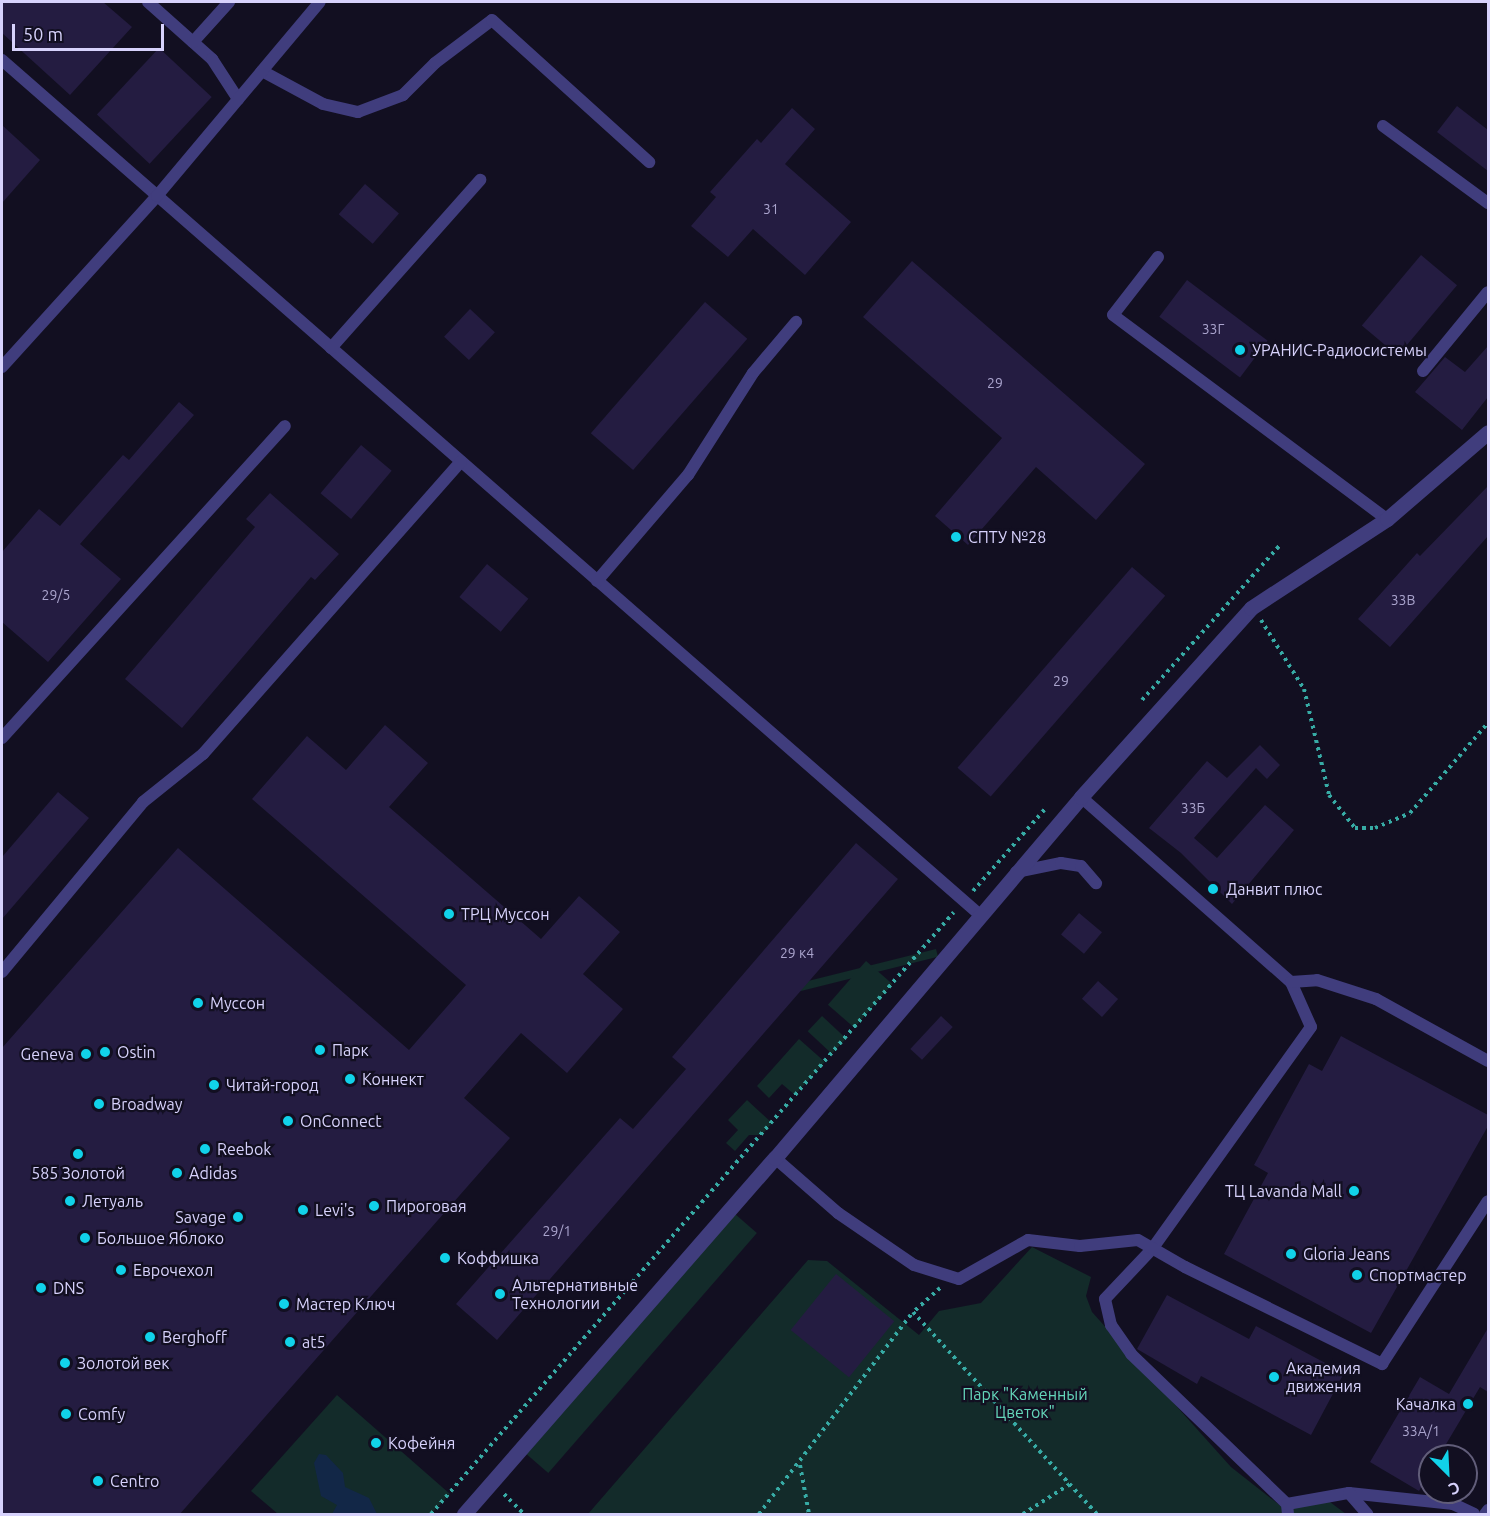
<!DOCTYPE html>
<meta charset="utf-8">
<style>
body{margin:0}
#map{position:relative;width:1490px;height:1516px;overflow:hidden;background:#120f21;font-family:Ubuntu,sans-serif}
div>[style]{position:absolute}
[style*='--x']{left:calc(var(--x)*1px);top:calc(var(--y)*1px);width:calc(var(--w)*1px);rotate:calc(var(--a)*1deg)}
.green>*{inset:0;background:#132b2a;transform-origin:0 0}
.water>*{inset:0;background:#122747}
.building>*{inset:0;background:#241c41;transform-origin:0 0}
.path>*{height:4px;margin-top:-2px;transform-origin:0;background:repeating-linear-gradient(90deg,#37aba5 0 3px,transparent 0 7.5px)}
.service>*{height:12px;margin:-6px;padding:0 6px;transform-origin:6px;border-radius:6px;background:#403d7d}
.tertiary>*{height:15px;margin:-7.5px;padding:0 7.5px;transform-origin:7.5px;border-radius:7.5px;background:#403d7d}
.dots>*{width:16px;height:16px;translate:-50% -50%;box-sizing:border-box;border:3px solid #120f21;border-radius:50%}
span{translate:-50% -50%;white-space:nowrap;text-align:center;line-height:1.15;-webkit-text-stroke:4.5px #120f21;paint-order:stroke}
.number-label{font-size:14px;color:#aaa4cd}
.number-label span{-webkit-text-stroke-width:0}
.poi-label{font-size:16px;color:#d7d2fc}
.left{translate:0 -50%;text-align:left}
.right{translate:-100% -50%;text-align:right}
.park-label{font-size:16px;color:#64d6ba}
.frame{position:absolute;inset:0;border:3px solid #d7d2fc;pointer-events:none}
.north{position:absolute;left:1418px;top:1444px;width:60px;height:60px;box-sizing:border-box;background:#120f21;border:2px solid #615d79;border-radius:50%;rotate:156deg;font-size:16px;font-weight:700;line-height:24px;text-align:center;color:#d7d2fc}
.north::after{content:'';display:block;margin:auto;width:21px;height:27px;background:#11d2e9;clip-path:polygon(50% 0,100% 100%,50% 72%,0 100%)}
.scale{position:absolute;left:12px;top:24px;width:152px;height:27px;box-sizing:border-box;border:3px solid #d7d2fc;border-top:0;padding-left:8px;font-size:18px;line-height:21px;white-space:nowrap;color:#d7d2fc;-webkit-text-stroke:4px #120f21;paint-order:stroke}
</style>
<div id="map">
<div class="green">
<div style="left:936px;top:949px;width:8px;height:223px;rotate:76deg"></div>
<div style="left:866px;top:961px;width:35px;height:58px;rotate:41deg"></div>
<div style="left:822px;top:1016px;width:33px;height:21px;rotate:43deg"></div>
<div style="clip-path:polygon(799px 1039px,825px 1062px,795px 1095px,782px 1084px,769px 1098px,757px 1086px)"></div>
<div style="clip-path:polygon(747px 1100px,772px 1123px,762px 1135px,749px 1135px,735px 1151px,726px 1143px,738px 1130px,728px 1120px)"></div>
<div style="left:735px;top:1214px;width:29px;height:318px;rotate:41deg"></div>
<div style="clip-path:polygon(1032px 1247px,1091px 1277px,1086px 1296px,1092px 1312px,1231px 1467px,1282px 1507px,1330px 1502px,1346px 1514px,588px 1514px,808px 1260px,827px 1261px,919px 1335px,939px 1311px,981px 1303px)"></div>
<div style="clip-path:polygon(337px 1395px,450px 1494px,431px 1514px,278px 1514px,251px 1491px)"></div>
</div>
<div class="water">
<div style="clip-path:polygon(319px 1454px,326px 1455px,343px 1473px,345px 1487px,369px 1498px,377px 1514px,332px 1514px,337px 1505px,321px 1496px,314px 1463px)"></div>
</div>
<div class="building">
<div style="clip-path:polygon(2px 2px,103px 2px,132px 27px,70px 95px,2px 33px)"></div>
<div style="left:159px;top:48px;width:72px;height:91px;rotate:43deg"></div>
<div style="clip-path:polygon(1457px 106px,1488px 130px,1488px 171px,1437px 132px)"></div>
<div style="clip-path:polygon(792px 108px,815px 129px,785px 164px,851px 222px,805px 275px,753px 229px,728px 257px,691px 226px,716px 197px,710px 192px,757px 139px,761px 143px)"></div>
<div style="clip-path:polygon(2px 125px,40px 160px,2px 203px)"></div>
<div style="left:365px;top:184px;width:45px;height:40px;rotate:41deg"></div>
<div style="left:1421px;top:255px;width:47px;height:92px;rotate:40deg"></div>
<div style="clip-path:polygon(912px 261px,1145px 464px,1096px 520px,1036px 467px,968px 545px,935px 516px,1002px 438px,863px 317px)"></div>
<div style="left:1187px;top:280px;width:101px;height:46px;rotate:37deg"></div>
<div style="left:705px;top:302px;width:56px;height:174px;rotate:41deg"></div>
<div style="left:470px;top:309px;width:34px;height:38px;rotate:43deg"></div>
<div style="clip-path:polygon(1488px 346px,1488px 397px,1462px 430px,1415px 392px,1445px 357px,1465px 372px)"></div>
<div style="clip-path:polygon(179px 402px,194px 415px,80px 544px,121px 579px,48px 662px,2px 622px,2px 552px,39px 509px,60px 526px,123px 455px,129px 460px)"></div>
<div style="left:361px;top:445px;width:40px;height:63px;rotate:40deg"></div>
<div style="clip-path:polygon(1488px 486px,1488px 536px,1390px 647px,1358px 619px,1417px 553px,1420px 556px)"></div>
<div style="clip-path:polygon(270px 493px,339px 554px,315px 580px,311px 577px,182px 728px,125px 679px,255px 527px,246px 519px)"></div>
<div style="left:487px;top:564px;width:54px;height:43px;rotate:40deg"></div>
<div style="left:1132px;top:567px;width:44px;height:266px;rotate:41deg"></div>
<div style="clip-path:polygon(385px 725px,428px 763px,389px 807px,541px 939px,579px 896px,620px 932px,583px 974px,623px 1009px,567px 1073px,521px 1033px,464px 1098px,510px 1138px,179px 1515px,2px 1515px,2px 1048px,178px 848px,409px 1050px,466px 985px,252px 799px,307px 736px,346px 770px)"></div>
<div style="clip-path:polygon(1260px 745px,1280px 765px,1267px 779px,1256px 768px,1194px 838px,1217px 858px,1265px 805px,1294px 830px,1232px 904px,1181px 853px,1149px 828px,1207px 761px,1227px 778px)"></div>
<div style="clip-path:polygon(58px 792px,89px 818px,2px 919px,2px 857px)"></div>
<div style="clip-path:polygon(856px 843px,898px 879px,497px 1340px,456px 1304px,620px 1118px,633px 1129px,686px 1069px,672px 1057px)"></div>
<div style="left:1079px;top:913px;width:30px;height:28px;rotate:40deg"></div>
<div style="left:1098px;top:981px;width:27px;height:24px;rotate:42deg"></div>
<div style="left:941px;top:1016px;width:16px;height:45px;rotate:43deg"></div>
<div style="clip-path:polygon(1341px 1036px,1488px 1115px,1488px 1126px,1371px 1333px,1224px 1254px,1268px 1173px,1254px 1165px,1309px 1064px,1322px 1071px)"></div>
<div style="left:836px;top:1274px;width:75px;height:72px;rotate:39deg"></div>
<div style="clip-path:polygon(1167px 1295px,1249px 1339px,1256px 1326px,1344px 1373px,1311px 1435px,1201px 1376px,1197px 1384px,1137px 1349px)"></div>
<div style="clip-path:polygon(1488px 1328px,1488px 1392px,1480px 1387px,1439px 1456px,1430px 1456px,1430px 1472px,1419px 1491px,1370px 1462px,1420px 1377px,1449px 1394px)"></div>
</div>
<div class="path">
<div style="--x:1261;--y:620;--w:81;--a:58.1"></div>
<div style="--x:1304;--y:689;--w:109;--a:76.7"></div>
<div style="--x:1329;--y:795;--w:42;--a:51.8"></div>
<div style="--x:1355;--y:828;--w:20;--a:0"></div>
<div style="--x:1375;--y:828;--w:38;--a:-23"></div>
<div style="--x:1410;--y:813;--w:119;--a:-49.1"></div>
<div style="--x:1142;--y:700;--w:206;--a:-48.3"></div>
<div style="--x:973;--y:891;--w:109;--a:-48.7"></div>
<div style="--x:940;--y:1288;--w:36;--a:138"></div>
<div style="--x:913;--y:1312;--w:273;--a:47.7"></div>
<div style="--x:800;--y:1465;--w:50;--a:79.6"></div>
<div style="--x:504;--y:1494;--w:28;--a:45"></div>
<div style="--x:431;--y:1514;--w:797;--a:-49.02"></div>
<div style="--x:759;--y:1514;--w:254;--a:-52.7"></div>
<div style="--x:1023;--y:1514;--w:56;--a:-32.6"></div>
</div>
<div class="service">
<div style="--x:148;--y:2;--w:86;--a:41.7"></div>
<div style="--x:212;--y:59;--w:48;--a:57"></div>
<div style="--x:193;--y:42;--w:54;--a:-48"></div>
<div style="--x:2;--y:60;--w:1298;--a:41.16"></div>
<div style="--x:262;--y:71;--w:69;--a:28.4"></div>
<div style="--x:323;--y:104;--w:36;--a:13"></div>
<div style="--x:358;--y:112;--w:48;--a:-20.7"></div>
<div style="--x:403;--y:95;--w:45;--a:-45"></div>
<div style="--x:435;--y:63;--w:71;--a:-37"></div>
<div style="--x:492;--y:20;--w:212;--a:42.1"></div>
<div style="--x:1383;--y:126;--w:130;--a:36.3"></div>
<div style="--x:1158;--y:257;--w:73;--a:127.8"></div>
<div style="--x:1113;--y:315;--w:342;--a:36.7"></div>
<div style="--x:331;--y:348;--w:225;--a:-48.4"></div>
<div style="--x:2;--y:367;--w:231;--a:-47.8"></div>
<div style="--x:157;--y:196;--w:253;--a:-50"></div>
<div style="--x:1423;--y:371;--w:102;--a:-50.6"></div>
<div style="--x:597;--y:581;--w:140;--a:-49.4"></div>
<div style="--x:688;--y:475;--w:121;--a:-57.5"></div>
<div style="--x:753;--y:373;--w:67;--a:-49.9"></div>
<div style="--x:2;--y:738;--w:421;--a:-47.8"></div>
<div style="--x:1081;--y:797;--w:280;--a:41.4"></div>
<div style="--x:1291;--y:982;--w:49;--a:66"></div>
<div style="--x:1311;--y:1027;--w:272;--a:125.6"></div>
<div style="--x:1153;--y:1248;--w:70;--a:133.3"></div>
<div style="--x:1105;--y:1299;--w:27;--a:77"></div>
<div style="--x:1111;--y:1325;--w:35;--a:55"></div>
<div style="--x:1131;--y:1354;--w:216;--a:43.9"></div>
<div style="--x:1016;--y:872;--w:46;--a:-11.3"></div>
<div style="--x:1061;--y:863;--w:20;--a:9"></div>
<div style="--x:1081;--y:866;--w:23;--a:49"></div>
<div style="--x:2;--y:972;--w:221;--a:-50.3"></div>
<div style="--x:143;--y:802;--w:77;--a:-38.7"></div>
<div style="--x:203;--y:754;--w:390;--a:-48.6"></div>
<div style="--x:1291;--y:982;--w:26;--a:-4"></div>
<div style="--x:1317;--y:980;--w:62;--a:17.9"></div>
<div style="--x:1376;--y:999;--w:128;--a:29"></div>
<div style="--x:775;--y:1158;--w:84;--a:41.1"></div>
<div style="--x:838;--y:1213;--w:92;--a:34.4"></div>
<div style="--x:914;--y:1265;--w:47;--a:17.3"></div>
<div style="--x:959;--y:1279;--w:79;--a:-29.5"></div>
<div style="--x:1028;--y:1240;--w:52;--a:6.6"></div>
<div style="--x:1080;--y:1246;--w:58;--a:-5.9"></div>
<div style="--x:1138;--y:1240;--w:54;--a:29.9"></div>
<div style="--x:1185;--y:1267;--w:220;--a:26.2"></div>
<div style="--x:1382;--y:1364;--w:194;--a:-57"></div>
<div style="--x:1349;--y:1493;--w:105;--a:6"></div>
<div style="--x:1453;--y:1504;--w:23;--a:25"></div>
<div style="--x:1288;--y:1514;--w:10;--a:-96"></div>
<div style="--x:1287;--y:1504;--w:63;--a:-10.1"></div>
<div style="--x:1349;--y:1493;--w:28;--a:49"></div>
<div style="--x:1485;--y:1514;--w:5;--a:-53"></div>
</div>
<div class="tertiary">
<div style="--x:464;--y:1514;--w:473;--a:-48.9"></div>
<div style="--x:775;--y:1158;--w:473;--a:-49.7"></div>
<div style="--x:1081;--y:797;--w:254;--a:-48"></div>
<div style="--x:1251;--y:608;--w:163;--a:-33.2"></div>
<div style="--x:1387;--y:519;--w:133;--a:-40.7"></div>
</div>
<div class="dots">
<div style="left:1240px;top:350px;background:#11d2e9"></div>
<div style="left:956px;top:537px;background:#11d2e9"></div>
<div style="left:1213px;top:889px;background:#11d2e9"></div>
<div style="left:449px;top:914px;background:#11d2e9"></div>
<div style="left:198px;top:1003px;background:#11d2e9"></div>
<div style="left:320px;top:1050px;background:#11d2e9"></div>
<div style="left:105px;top:1052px;background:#11d2e9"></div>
<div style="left:86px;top:1054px;background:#11d2e9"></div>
<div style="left:350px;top:1079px;background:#11d2e9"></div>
<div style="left:214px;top:1085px;background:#11d2e9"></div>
<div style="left:99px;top:1104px;background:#11d2e9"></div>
<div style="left:288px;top:1121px;background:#11d2e9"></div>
<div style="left:205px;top:1149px;background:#11d2e9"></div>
<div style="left:78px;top:1154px;background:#11d2e9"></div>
<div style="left:177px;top:1173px;background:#11d2e9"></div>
<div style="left:1354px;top:1191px;background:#11d2e9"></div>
<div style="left:70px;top:1201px;background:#11d2e9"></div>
<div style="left:374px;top:1206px;background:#11d2e9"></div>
<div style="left:303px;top:1210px;background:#11d2e9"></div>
<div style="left:238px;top:1217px;background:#11d2e9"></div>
<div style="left:85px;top:1238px;background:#11d2e9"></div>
<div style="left:1291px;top:1254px;background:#11d2e9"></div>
<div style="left:445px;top:1258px;background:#11d2e9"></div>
<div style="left:121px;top:1270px;background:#11d2e9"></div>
<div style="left:1357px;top:1275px;background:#11d2e9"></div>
<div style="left:41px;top:1288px;background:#11d2e9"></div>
<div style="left:500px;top:1294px;background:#11d2e9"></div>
<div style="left:284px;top:1304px;background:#11d2e9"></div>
<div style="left:150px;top:1337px;background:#11d2e9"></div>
<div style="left:290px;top:1342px;background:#11d2e9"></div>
<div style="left:65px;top:1363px;background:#11d2e9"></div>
<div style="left:1274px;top:1377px;background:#11d2e9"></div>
<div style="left:1468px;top:1404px;background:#11d2e9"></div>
<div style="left:66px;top:1414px;background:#11d2e9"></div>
<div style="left:376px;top:1443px;background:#11d2e9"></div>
<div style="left:98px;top:1481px;background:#11d2e9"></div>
</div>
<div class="number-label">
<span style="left:771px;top:209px">31</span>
<span style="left:1213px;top:329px">33Г</span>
<span style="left:995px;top:383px">29</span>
<span style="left:56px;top:595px">29/5</span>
<span style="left:1403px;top:600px">33В</span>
<span style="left:1061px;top:681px">29</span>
<span style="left:1193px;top:808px">33Б</span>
<span style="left:797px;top:953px">29 к4</span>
<span style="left:557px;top:1231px">29/1</span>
<span style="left:1421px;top:1431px">33А/1</span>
</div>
<div class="poi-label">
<span class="left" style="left:1252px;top:350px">УРАНИС-Радиосистемы</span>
<span class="left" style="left:968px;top:537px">СПТУ №28</span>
<span class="left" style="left:1226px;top:889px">Данвит плюс</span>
<span class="left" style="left:461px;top:914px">ТРЦ Муссон</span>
<span class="left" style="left:210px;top:1003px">Муссон</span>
<span class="left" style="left:332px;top:1050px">Парк</span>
<span class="left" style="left:117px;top:1052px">Ostin</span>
<span class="right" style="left:74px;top:1054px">Geneva</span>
<span class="left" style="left:362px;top:1079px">Коннект</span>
<span class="left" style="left:226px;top:1085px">Читай-город</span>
<span class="left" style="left:111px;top:1104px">Broadway</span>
<span class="left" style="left:300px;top:1121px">OnConnect</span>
<span class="left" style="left:217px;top:1149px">Reebok</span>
<span style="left:78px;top:1173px">585 Золотой</span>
<span class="left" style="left:189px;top:1173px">Adidas</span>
<span class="right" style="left:1342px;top:1191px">ТЦ Lavanda Mall</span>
<span class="left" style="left:82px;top:1201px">Летуаль</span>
<span class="left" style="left:386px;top:1206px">Пироговая</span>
<span class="left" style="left:315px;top:1210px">Levi's</span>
<span class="right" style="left:226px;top:1217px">Savage</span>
<span class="left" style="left:97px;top:1238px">Большое Яблоко</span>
<span class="left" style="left:1303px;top:1254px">Gloria Jeans</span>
<span class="left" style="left:457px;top:1258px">Коффишка</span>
<span class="left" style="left:133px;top:1270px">Еврочехол</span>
<span class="left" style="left:1369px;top:1275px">Спортмастер</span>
<span class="left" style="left:512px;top:1294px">Альтернативные<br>Технологии</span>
<span class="left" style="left:53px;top:1288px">DNS</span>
<span class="left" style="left:296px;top:1304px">Мастер Ключ</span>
<span class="left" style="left:162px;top:1337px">Berghoff</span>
<span class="left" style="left:302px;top:1342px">at5</span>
<span class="left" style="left:77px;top:1363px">Золотой век</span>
<span class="left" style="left:1286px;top:1377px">Академия<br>движения</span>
<span class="right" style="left:1456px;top:1404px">Качалка</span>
<span class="left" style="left:78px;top:1414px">Comfy</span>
<span class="left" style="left:388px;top:1443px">Кофейня</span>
<span class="left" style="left:110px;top:1481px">Centro</span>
</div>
<div class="park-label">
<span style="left:1025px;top:1403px">Парк "Каменный<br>Цветок"</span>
</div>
<div class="frame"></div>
<div class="north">С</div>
<div class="scale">50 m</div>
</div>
